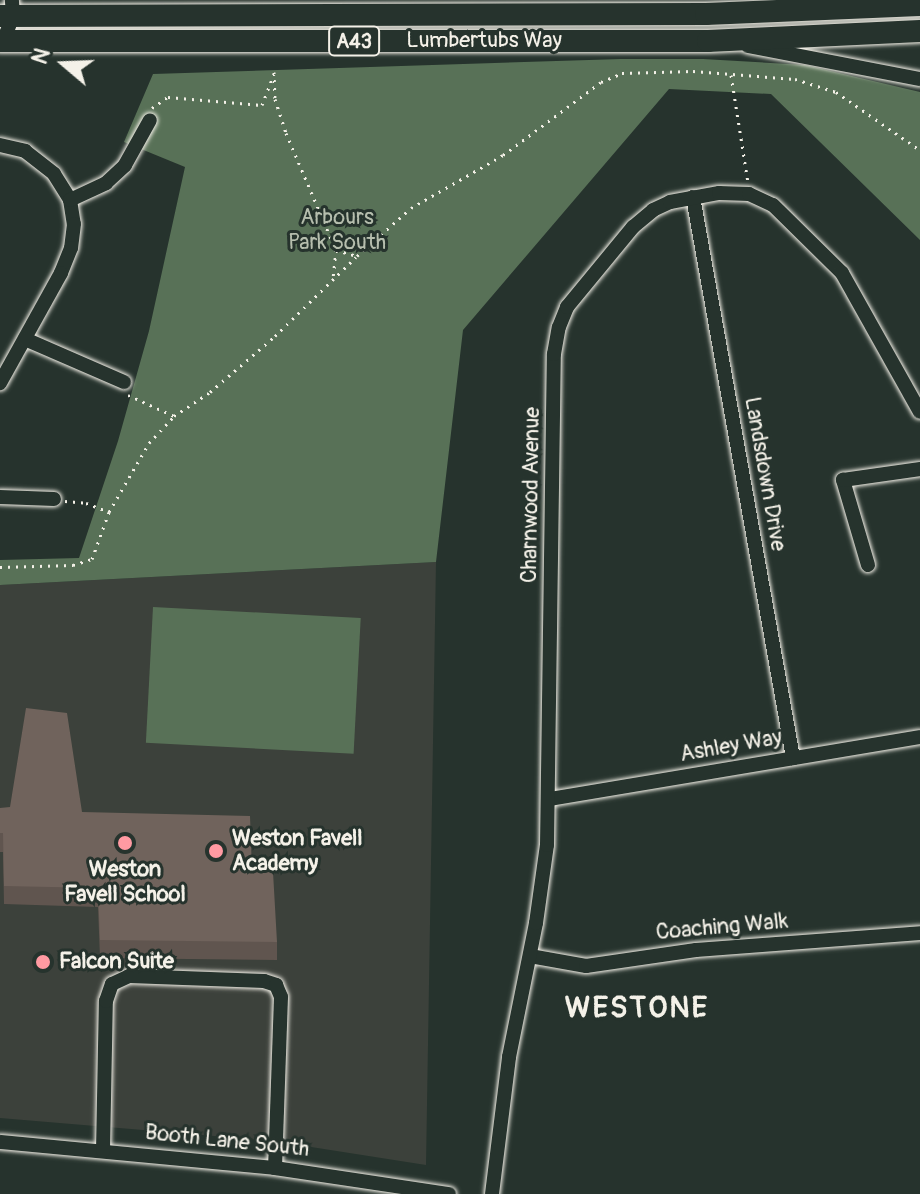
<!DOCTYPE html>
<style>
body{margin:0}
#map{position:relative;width:920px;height:1194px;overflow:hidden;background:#26332d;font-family:Pangolin,sans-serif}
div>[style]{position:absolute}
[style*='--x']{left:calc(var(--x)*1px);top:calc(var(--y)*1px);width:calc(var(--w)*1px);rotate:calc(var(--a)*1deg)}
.built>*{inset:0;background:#3c413b}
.green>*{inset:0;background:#587157;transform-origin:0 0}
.path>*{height:3px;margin-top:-1.5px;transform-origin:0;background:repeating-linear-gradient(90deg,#f4f1e8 0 2px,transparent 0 8px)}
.roads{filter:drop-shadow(0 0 2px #f4f1e8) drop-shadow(0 0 2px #f4f1e8)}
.minor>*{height:14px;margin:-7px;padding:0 7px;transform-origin:7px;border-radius:7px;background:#26332d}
.highway>*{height:22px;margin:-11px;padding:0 11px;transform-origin:11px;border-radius:11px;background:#26332d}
.wall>*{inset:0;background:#60554f}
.building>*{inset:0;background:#70635c}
.dots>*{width:22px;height:22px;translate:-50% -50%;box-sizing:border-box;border:4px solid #26332d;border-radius:50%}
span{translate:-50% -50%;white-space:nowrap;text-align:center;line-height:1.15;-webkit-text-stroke:6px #26332d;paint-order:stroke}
.shield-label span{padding:2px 6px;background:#26332d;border:2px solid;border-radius:6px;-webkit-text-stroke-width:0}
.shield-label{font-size:20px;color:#f4f1e8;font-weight:700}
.street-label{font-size:22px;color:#f4f1e8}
.park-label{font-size:22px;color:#b6beae}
.poi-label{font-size:22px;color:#f4f1e8;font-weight:700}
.left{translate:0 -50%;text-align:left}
.district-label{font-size:30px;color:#f4f1e8;font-weight:700;letter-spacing:2px}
.north{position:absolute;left:24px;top:24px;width:80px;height:80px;-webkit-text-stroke:6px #26332d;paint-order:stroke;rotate:289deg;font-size:22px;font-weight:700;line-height:32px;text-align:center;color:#f4f1e8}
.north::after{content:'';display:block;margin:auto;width:28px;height:36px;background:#f4f1e8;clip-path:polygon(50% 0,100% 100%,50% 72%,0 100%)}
</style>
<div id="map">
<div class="built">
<div style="clip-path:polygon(436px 562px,426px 1165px,273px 1141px,0 1118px,0 585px)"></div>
</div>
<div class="green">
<div style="clip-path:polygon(621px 59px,703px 59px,805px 65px,920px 92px,920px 240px,771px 94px,669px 89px,463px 330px,436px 562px,0 585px,0 560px,79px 558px,118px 441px,149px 331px,185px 167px,124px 142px,153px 74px)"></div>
<div style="left:153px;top:607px;width:208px;height:136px;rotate:3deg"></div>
</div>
<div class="path">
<div style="--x:274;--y:72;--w:27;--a:88"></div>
<div style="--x:275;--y:99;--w:36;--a:72"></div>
<div style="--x:286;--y:133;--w:127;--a:66.9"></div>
<div style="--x:336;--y:250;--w:27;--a:96"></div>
<div style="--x:731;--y:75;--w:108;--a:81"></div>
<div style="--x:152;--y:108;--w:19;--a:-35"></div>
<div style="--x:168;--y:97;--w:94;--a:4.9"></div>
<div style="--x:262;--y:105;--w:33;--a:-69"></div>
<div style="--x:336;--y:250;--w:22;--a:16"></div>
<div style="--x:357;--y:256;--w:72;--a:-41.6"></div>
<div style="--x:411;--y:208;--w:106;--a:-29.9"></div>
<div style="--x:503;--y:155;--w:122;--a:-36.7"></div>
<div style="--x:601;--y:82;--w:23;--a:-23"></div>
<div style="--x:622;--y:73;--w:71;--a:-1.6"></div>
<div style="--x:693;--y:71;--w:102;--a:4.5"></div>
<div style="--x:795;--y:79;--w:43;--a:17.6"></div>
<div style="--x:836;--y:92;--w:102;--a:34.6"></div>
<div style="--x:128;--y:395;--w:51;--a:24.5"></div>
<div style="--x:174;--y:416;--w:43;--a:-33.7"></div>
<div style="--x:210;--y:392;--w:86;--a:-40.7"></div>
<div style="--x:275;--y:336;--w:113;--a:-44.3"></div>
<div style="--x:65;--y:501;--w:21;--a:5"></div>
<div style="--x:86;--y:503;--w:25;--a:21"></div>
<div style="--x:0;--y:567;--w:73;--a:-1.6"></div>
<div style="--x:73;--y:565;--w:20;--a:-18"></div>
<div style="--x:92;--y:559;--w:50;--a:-70.1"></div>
<div style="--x:109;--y:512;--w:80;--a:-59.9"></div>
<div style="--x:149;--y:443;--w:37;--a:-47"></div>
</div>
<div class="roads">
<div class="minor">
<div style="--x:0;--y:40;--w:8;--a:-45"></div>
<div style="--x:6;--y:34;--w:19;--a:-69"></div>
<div style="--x:13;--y:16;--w:16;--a:-94"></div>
<div style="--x:748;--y:46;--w:175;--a:10.9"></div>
<div style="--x:0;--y:145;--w:26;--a:13"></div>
<div style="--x:25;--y:151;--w:37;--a:38"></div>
<div style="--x:54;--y:174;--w:31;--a:58"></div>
<div style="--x:70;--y:200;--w:24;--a:81"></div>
<div style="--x:74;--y:224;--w:24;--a:97"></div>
<div style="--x:71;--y:248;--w:27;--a:112"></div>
<div style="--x:61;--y:273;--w:126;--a:119"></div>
<div style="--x:693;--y:197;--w:570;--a:79.89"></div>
<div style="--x:70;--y:200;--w:40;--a:-25"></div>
<div style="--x:106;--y:183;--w:26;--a:-43"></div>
<div style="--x:125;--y:165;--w:51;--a:-60.9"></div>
<div style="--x:25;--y:339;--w:108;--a:23.5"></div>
<div style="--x:0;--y:497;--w:54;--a:2.1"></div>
<div style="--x:868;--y:565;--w:89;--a:-106.4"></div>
<div style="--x:843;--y:480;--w:78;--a:-8.1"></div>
<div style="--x:550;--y:799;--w:375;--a:-9.5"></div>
<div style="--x:530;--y:956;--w:57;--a:10.1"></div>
<div style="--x:586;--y:966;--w:111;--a:-8.3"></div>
<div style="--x:696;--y:950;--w:225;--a:-4.3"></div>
<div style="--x:0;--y:1142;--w:276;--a:5.4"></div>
<div style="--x:275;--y:1168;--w:176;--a:8.5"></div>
<div style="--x:103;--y:1151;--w:150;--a:-88.9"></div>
<div style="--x:106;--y:1001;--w:18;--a:-71"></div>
<div style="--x:112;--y:984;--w:19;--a:-25"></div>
<div style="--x:129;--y:976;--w:135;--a:2.1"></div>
<div style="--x:264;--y:981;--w:13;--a:18"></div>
<div style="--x:276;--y:985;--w:13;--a:67"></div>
<div style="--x:281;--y:997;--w:171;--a:92"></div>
<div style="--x:492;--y:1194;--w:138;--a:-82.9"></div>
<div style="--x:509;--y:1057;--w:137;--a:-78.6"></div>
<div style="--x:536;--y:923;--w:79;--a:-82"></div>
<div style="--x:547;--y:845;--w:491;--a:-89.2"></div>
<div style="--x:554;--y:354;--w:27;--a:-80"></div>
<div style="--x:559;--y:327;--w:22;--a:-68"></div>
<div style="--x:567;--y:307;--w:104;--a:-50.5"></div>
<div style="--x:633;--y:227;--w:26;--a:-40"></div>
<div style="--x:653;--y:210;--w:19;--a:-25"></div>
<div style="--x:670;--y:202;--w:50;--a:-10.4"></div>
<div style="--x:719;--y:193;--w:30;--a:2"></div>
<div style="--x:749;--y:194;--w:26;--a:25"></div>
<div style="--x:773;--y:205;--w:97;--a:44.6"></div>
<div style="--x:842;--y:273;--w:159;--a:60.7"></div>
</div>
<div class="highway">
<div style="--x:0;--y:16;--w:706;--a:-0.16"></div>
<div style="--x:706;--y:14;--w:214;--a:-2.4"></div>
<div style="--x:0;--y:41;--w:708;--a:0"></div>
<div style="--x:708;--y:41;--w:212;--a:-2.7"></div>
</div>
</div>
<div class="wall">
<div style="clip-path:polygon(0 808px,82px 812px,252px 871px,277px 942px,277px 960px,100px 958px,98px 907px,4px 904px,3px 852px,0 852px)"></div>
</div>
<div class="building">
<div style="clip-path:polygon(26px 708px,67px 713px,82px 812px,250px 816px,252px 871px,273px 872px,277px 942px,100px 940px,98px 888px,4px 886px,3px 833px,0 833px,0 808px,10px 807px)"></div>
</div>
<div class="dots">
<div style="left:125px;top:843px;background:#ff9aa2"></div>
<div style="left:216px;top:851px;background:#ff9aa2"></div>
<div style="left:43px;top:962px;background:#ff9aa2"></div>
</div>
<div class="shield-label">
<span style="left:354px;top:41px">A43</span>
</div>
<div class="street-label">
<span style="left:484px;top:41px">Lumbertubs Way</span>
<span style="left:765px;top:474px;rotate:80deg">Landsdown Drive</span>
<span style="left:531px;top:495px;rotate:-89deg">Charnwood Avenue</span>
<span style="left:731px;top:746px;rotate:-10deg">Ashley Way</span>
<span style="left:722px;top:927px;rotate:-5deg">Coaching Walk</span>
<span style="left:227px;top:1141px;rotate:6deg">Booth Lane South</span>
</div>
<div class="park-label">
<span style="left:337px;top:230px">Arbours<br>Park South</span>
</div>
<div class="poi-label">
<span class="left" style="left:232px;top:851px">Weston Favell<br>Academy</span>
<span style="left:125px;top:882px">Weston<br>Favell School</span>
<span class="left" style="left:59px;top:962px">Falcon Suite</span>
</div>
<div class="district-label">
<span style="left:637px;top:1008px">WESTONE</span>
</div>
<div class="north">N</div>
</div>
